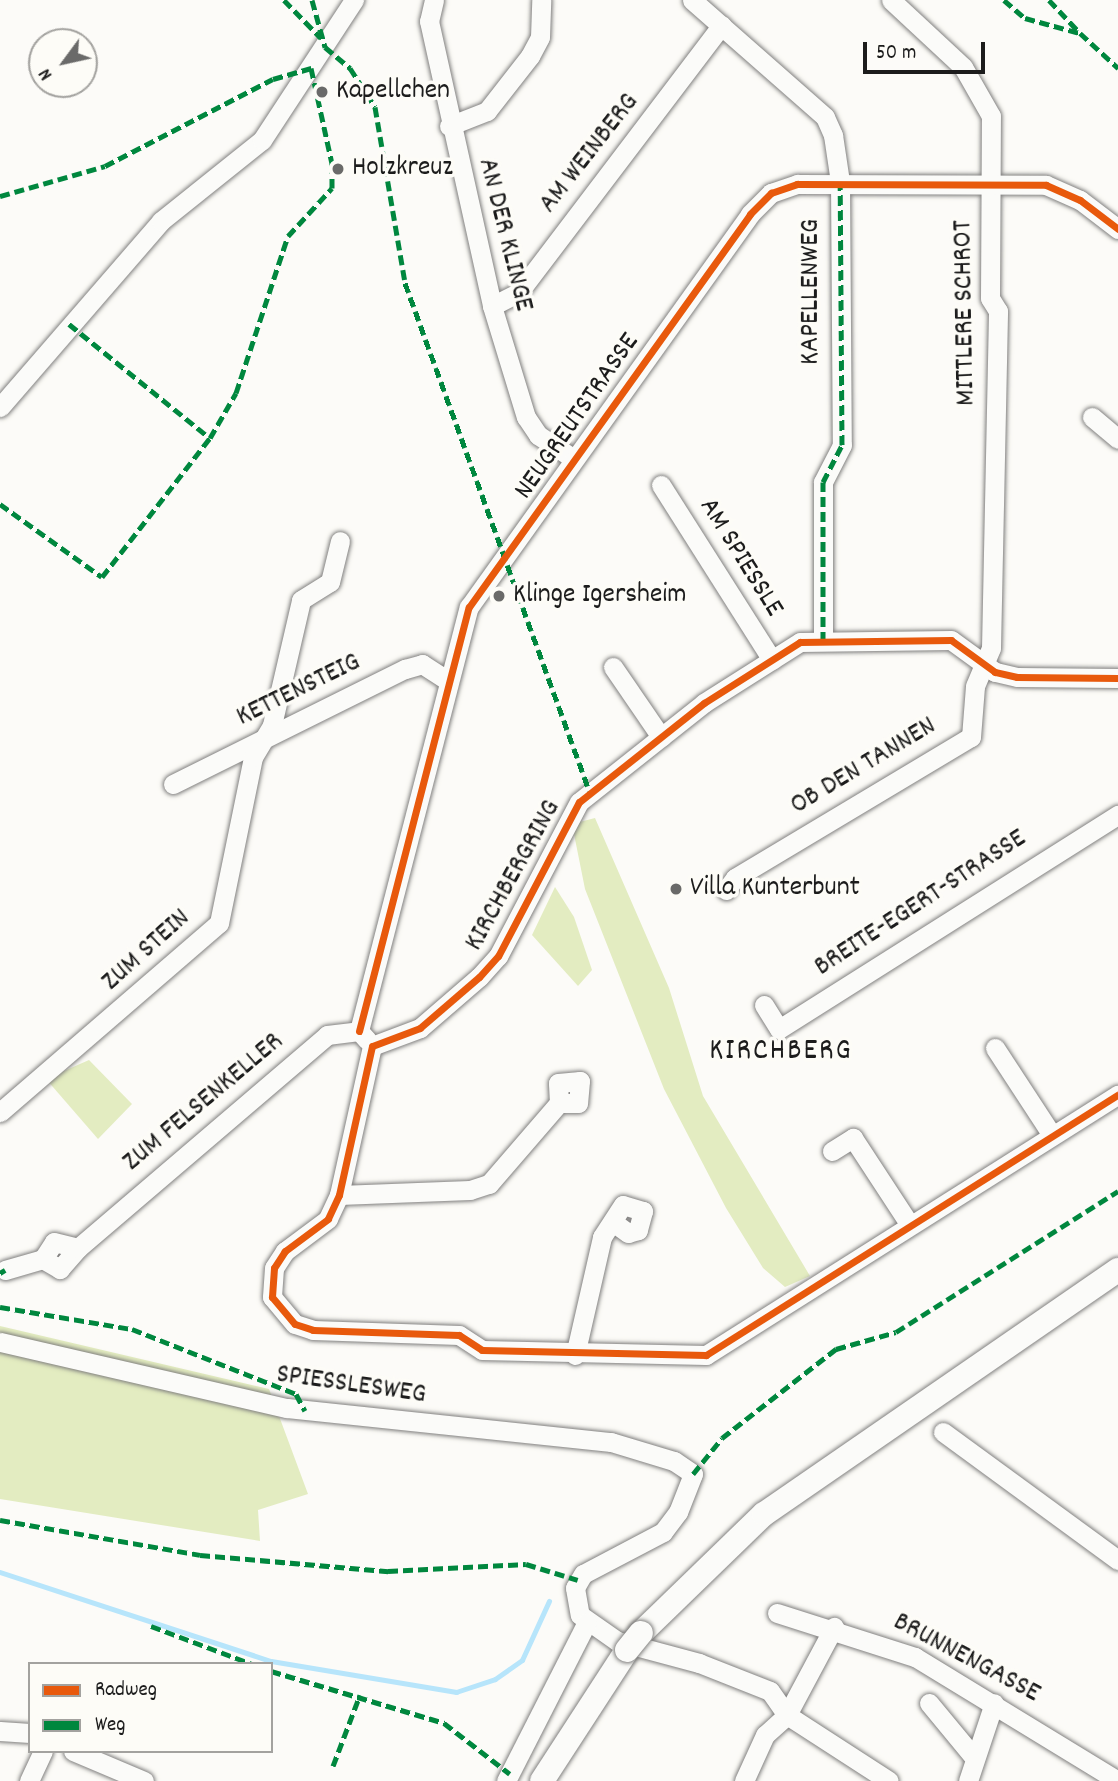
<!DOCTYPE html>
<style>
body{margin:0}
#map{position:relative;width:1118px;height:1781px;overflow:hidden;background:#fcfbf8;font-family:Dekko,sans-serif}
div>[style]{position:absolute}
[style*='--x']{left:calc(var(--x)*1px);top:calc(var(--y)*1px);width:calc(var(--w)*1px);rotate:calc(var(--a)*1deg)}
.green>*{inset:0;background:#e3ecc1}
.stream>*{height:5px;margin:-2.5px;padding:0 2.5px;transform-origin:2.5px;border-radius:2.5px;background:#b7e5fb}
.roads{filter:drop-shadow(0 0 2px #81807f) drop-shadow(0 0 2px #81807f)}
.minor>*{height:19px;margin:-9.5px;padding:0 9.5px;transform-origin:9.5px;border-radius:9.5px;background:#fbfbf9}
.major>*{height:24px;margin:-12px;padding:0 12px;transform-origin:12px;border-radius:12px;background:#fbfbf9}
.bridges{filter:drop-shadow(0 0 2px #81807f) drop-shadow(0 0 2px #81807f)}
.major-bridge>*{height:24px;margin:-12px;padding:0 12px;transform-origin:12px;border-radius:12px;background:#fbfbf9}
.quiet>*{height:5px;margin-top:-2.5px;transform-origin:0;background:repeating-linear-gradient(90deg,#00873e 0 10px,transparent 0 15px)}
.cycleway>*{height:7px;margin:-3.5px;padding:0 3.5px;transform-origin:3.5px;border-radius:3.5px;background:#e8590c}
.dots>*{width:19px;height:19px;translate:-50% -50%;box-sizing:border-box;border:4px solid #fdfcf7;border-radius:50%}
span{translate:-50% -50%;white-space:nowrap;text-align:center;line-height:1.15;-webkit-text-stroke:7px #fdfcf7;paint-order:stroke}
.poi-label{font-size:28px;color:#1c1c1c}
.left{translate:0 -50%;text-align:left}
.street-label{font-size:28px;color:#1c1c1c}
.neighbourhood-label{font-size:30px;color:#1c1c1c;letter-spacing:2px}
.legend{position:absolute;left:28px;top:1662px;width:245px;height:91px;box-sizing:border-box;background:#fdfcf7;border:2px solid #a3a29f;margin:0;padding:9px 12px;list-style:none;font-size:21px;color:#1c1c1c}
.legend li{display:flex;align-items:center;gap:14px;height:35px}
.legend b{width:35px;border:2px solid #a3a29f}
.north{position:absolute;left:28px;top:28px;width:70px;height:70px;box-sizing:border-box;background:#fdfcf7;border:2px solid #a3a29f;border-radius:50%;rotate:237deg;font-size:19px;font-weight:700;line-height:28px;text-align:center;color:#1c1c1c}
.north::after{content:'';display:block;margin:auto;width:24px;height:32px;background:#6a6a69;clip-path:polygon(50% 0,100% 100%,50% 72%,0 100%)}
.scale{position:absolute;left:863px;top:42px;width:122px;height:32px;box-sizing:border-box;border:4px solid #1c1c1c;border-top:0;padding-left:9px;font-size:21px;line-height:24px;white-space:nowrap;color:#1c1c1c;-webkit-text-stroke:5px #fdfcf7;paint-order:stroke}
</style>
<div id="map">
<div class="green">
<div style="clip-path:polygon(595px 818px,669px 988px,703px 1096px,810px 1276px,785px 1287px,763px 1268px,726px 1208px,664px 1089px,585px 889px,572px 824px)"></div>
<div style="clip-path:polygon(555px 887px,574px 917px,592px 970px,578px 986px,532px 935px)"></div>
<div style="clip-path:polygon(89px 1060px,132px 1104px,98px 1139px,46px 1079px)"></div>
<div style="clip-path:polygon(0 1326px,269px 1389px,308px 1494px,258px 1510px,260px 1541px,0 1499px)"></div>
</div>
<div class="stream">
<div style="--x:0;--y:1572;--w:285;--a:18.2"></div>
<div style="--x:271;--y:1661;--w:188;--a:9.5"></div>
<div style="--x:456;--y:1692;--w:41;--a:-18.4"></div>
<div style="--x:495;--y:1679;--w:33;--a:-35"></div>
<div style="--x:522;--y:1660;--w:65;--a:-65.4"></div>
</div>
<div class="roads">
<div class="minor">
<div style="--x:434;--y:0;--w:22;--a:103"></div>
<div style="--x:429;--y:21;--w:292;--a:77.5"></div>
<div style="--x:492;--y:306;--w:116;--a:73"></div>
<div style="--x:526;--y:417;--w:22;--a:56"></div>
<div style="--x:538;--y:435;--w:43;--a:33.7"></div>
<div style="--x:692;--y:0;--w:177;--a:41.3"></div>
<div style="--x:825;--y:117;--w:20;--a:66"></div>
<div style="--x:833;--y:135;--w:48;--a:81.5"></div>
<div style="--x:840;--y:182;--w:263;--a:89.6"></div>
<div style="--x:842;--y:445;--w:42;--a:117.2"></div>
<div style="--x:823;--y:482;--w:159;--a:90"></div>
<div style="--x:449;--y:126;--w:41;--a:-21.5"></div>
<div style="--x:487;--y:111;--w:70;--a:-52"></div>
<div style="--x:530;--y:56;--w:21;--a:-62"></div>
<div style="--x:540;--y:37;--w:37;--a:-88"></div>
<div style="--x:492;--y:306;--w:30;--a:-27"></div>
<div style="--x:519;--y:292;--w:335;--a:-52.8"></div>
<div style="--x:0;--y:407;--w:246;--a:-49.1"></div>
<div style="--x:161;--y:221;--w:129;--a:-38.7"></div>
<div style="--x:262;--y:140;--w:168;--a:-56.7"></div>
<div style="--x:1092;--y:417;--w:34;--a:40"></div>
<div style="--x:661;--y:485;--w:207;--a:57.6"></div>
<div style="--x:613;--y:667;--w:85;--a:55.6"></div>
<div style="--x:1118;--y:678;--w:101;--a:-179.4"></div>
<div style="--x:1017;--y:677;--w:23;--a:-167"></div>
<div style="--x:995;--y:672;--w:54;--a:-144"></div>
<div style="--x:951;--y:640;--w:151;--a:179.2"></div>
<div style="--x:800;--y:642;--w:114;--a:147.6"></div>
<div style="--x:704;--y:703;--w:159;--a:141.6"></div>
<div style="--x:579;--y:802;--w:174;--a:117.7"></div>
<div style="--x:498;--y:956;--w:28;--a:132"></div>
<div style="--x:479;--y:977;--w:78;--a:139.2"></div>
<div style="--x:420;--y:1028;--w:51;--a:159.4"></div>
<div style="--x:372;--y:1046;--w:153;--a:102.5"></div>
<div style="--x:339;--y:1195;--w:26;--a:115"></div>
<div style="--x:328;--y:1219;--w:54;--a:143.3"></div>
<div style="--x:285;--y:1251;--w:20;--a:123"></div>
<div style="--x:274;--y:1268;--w:29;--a:94"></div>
<div style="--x:272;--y:1297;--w:35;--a:50"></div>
<div style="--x:295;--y:1324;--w:19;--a:18"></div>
<div style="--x:313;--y:1330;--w:146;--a:2"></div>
<div style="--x:459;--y:1335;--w:27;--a:33"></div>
<div style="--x:482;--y:1350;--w:224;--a:1.3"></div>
<div style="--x:706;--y:1355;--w:487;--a:-32.3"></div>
<div style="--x:173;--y:784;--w:259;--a:-26.4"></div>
<div style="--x:405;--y:669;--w:18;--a:-16"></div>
<div style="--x:422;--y:664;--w:30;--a:33"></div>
<div style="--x:726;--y:890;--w:15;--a:-53"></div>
<div style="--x:735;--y:878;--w:275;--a:-30.9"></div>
<div style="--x:971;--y:737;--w:51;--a:-85.5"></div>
<div style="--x:975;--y:686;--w:41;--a:-67.2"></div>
<div style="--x:991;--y:648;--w:337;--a:-88.8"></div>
<div style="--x:998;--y:311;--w:15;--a:-122"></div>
<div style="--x:990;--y:298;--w:182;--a:-89.7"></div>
<div style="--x:991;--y:116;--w:56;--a:-119.7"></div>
<div style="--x:963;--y:67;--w:98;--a:-137.1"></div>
<div style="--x:764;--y:1005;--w:28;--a:58"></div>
<div style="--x:779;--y:1029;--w:401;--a:-32.3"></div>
<div style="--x:359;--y:1031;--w:438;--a:-75.5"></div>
<div style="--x:469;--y:607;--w:483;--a:-54.4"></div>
<div style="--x:750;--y:214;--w:30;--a:-45"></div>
<div style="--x:771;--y:193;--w:28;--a:-19"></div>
<div style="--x:797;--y:184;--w:249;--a:0.2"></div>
<div style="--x:1046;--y:185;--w:37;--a:24"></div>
<div style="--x:1080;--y:200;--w:48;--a:37.3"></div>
<div style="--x:995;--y:1048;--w:104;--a:56.8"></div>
<div style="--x:0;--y:1112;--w:289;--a:-40.8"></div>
<div style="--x:219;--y:923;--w:169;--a:-78.4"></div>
<div style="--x:253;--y:757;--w:37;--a:-59"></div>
<div style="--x:272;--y:725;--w:128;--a:-76.9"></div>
<div style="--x:301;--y:600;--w:34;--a:-32"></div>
<div style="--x:330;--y:582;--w:42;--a:-76.3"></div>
<div style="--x:832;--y:1151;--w:25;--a:-32"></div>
<div style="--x:853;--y:1138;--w:104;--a:56.8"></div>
<div style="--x:339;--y:1195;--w:131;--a:-2.2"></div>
<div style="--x:470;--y:1190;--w:20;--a:-18"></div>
<div style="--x:489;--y:1184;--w:107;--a:-49.2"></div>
<div style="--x:559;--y:1103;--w:20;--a:-93"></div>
<div style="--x:558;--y:1083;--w:22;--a:-5"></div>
<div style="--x:580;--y:1081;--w:22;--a:95"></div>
<div style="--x:578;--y:1103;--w:19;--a:180"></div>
<div style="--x:78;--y:1248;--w:28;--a:131"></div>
<div style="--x:60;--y:1269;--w:20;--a:-150"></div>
<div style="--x:43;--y:1259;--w:20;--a:-57"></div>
<div style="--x:54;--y:1242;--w:25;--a:14"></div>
<div style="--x:78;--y:1248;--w:328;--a:-40.5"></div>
<div style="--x:327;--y:1035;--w:32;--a:-7"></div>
<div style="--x:359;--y:1031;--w:12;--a:48"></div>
<div style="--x:5;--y:1270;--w:40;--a:-16"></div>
<div style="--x:0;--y:1342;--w:294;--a:13"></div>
<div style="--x:287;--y:1408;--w:326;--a:6"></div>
<div style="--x:611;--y:1442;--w:66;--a:16.8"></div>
<div style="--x:674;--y:1461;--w:23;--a:34"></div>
<div style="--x:693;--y:1474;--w:41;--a:111.5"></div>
<div style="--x:678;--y:1512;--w:25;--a:127"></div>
<div style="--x:663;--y:1532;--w:90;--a:152.3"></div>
<div style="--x:583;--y:1574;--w:16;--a:120"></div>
<div style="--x:575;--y:1588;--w:27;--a:80"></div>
<div style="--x:580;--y:1615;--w:45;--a:35.1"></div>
<div style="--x:617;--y:1641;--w:85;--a:15"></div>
<div style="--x:699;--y:1663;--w:76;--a:21.5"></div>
<div style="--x:770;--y:1691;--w:29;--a:55"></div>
<div style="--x:787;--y:1715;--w:121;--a:32.9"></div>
<div style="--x:575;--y:1355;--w:121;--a:-77.1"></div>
<div style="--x:602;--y:1237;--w:38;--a:-57"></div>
<div style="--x:623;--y:1205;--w:21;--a:17"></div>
<div style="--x:643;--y:1211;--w:20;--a:105"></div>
<div style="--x:638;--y:1230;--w:10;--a:163"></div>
<div style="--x:628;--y:1233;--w:17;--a:-144"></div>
<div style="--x:943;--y:1432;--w:217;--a:36.2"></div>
<div style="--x:777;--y:1613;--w:145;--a:17.7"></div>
<div style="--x:915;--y:1657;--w:238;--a:31.4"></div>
<div style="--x:929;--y:1703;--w:67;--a:50.4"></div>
<div style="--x:0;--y:1731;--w:30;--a:4"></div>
<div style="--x:73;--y:1751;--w:77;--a:22.9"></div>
<div style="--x:29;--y:1781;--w:33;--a:-65"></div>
<div style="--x:506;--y:1781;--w:178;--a:-63"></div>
<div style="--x:744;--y:1781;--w:51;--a:-65.5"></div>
<div style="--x:765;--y:1735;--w:30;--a:-42"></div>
<div style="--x:787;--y:1715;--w:100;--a:-61.9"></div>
<div style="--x:968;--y:1781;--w:82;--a:-71.6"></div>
</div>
<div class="major">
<div style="--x:641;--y:1633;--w:171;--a:-44.1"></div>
<div style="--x:764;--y:1514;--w:430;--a:-34.6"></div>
<div style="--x:542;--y:1781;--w:156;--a:-57"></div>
</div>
</div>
<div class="bridges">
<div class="major-bridge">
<div style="--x:627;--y:1650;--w:22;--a:-51"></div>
</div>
</div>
<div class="quiet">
<div style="--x:284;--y:0;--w:53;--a:45.8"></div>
<div style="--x:312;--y:0;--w:49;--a:74.5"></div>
<div style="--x:325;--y:47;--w:33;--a:40"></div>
<div style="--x:350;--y:68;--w:46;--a:57.3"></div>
<div style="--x:375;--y:107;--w:179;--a:80.3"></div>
<div style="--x:405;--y:283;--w:543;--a:70.06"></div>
<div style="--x:1004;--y:0;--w:28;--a:41"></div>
<div style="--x:1025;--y:18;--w:57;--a:15.3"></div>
<div style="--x:1080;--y:33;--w:52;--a:42.6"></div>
<div style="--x:1049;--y:0;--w:45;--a:46.8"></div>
<div style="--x:0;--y:196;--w:109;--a:-15.9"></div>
<div style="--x:105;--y:166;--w:189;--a:-27.4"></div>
<div style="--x:273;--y:79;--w:40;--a:-16"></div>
<div style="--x:311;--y:68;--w:102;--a:77.6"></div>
<div style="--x:69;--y:324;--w:181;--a:39"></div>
<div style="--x:0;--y:504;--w:125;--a:35.6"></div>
<div style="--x:102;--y:577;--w:176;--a:-52.2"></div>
<div style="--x:210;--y:438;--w:52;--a:-60"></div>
<div style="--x:236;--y:393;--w:165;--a:-71.7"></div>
<div style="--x:288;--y:236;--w:65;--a:-47.5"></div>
<div style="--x:332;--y:188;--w:26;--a:-90"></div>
<div style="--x:823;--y:641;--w:159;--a:-90"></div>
<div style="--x:823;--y:482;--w:42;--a:-62.8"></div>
<div style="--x:842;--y:445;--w:263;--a:-90.4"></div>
<div style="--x:0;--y:1273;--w:6;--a:-31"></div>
<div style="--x:0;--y:1307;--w:134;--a:9.5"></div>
<div style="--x:132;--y:1329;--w:176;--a:21.6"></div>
<div style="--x:296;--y:1394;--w:19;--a:62"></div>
<div style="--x:693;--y:1474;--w:46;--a:-51.1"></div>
<div style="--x:722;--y:1438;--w:145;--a:-38"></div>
<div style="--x:836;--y:1349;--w:62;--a:-15.8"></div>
<div style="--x:896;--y:1332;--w:263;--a:-32.4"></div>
<div style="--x:0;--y:1520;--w:203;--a:9.9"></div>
<div style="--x:200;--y:1555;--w:189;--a:4.9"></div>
<div style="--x:388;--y:1571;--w:138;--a:-2.9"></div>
<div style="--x:526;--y:1564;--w:54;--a:17.1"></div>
<div style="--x:151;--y:1626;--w:108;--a:20.6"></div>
<div style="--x:271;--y:1671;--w:181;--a:16.7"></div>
<div style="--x:444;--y:1723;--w:83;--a:37.7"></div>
<div style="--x:333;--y:1766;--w:76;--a:-69.2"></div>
</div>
<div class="cycleway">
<div style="--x:1118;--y:678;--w:101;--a:-179.4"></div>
<div style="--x:1017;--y:677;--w:23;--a:-167"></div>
<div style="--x:995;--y:672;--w:54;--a:-144"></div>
<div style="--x:951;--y:640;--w:151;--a:179.2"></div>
<div style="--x:800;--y:642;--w:114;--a:147.6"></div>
<div style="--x:704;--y:703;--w:159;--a:141.6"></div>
<div style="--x:579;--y:802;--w:174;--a:117.7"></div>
<div style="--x:498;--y:956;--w:28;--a:132"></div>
<div style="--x:479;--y:977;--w:78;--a:139.2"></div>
<div style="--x:420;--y:1028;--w:51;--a:159.4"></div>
<div style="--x:372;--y:1046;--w:153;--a:102.5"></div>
<div style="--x:339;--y:1195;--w:26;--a:115"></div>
<div style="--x:328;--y:1219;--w:54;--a:143.3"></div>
<div style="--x:285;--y:1251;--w:20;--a:123"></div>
<div style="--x:274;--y:1268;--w:29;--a:94"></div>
<div style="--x:272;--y:1297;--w:35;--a:50"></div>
<div style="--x:295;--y:1324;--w:19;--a:18"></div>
<div style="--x:313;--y:1330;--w:146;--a:2"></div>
<div style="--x:459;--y:1335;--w:27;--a:33"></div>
<div style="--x:482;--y:1350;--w:224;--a:1.3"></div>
<div style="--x:706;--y:1355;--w:487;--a:-32.3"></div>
<div style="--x:359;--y:1031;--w:438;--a:-75.5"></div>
<div style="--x:469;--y:607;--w:483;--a:-54.4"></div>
<div style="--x:750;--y:214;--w:30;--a:-45"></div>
<div style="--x:771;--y:193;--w:28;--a:-19"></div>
<div style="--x:797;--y:184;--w:249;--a:0.2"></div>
<div style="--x:1046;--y:185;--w:37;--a:24"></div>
<div style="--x:1080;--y:200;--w:48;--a:37.3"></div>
</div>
<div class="dots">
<div style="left:322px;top:92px;background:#6a6a69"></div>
<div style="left:338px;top:169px;background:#6a6a69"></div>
<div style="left:499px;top:596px;background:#6a6a69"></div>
<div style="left:676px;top:889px;background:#6a6a69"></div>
</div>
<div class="poi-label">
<span class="left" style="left:336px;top:92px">Kapellchen</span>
<span class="left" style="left:352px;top:169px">Holzkreuz</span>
<span class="left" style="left:513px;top:596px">Klinge Igersheim</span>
<span class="left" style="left:690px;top:889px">Villa Kunterbunt</span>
</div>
<div class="street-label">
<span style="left:590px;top:154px;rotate:-52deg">AM WEINBERG</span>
<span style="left:504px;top:235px;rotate:76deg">AN DER KLINGE</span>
<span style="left:812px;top:292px;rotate:-90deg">KAPELLENWEG</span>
<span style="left:966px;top:313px;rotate:-91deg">MITTLERE SCHROT</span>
<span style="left:578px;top:417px;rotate:-55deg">NEUGREUTSTRASSE</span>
<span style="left:740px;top:558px;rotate:58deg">AM SPIESSLE</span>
<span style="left:299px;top:691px;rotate:-26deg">KETTENSTEIG</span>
<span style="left:864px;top:767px;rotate:-31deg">OB DEN TANNEN</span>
<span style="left:514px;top:876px;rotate:-61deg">KIRCHBERGRING</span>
<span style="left:921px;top:904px;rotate:-33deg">BREITE-EGERT-STRASSE</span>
<span style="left:147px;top:951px;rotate:-42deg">ZUM STEIN</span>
<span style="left:204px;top:1103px;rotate:-40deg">ZUM FELSENKELLER</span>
<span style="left:351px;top:1386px;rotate:8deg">SPIESSLESWEG</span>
<span style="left:966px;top:1659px;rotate:28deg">BRUNNENGASSE</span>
</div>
<div class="neighbourhood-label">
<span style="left:781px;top:1053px">KIRCHBERG</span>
</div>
<ul class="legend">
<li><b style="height:9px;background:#e8590c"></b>Radweg</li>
<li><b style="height:9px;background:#00873e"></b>Weg</li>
</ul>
<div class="north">N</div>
<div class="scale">50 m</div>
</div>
